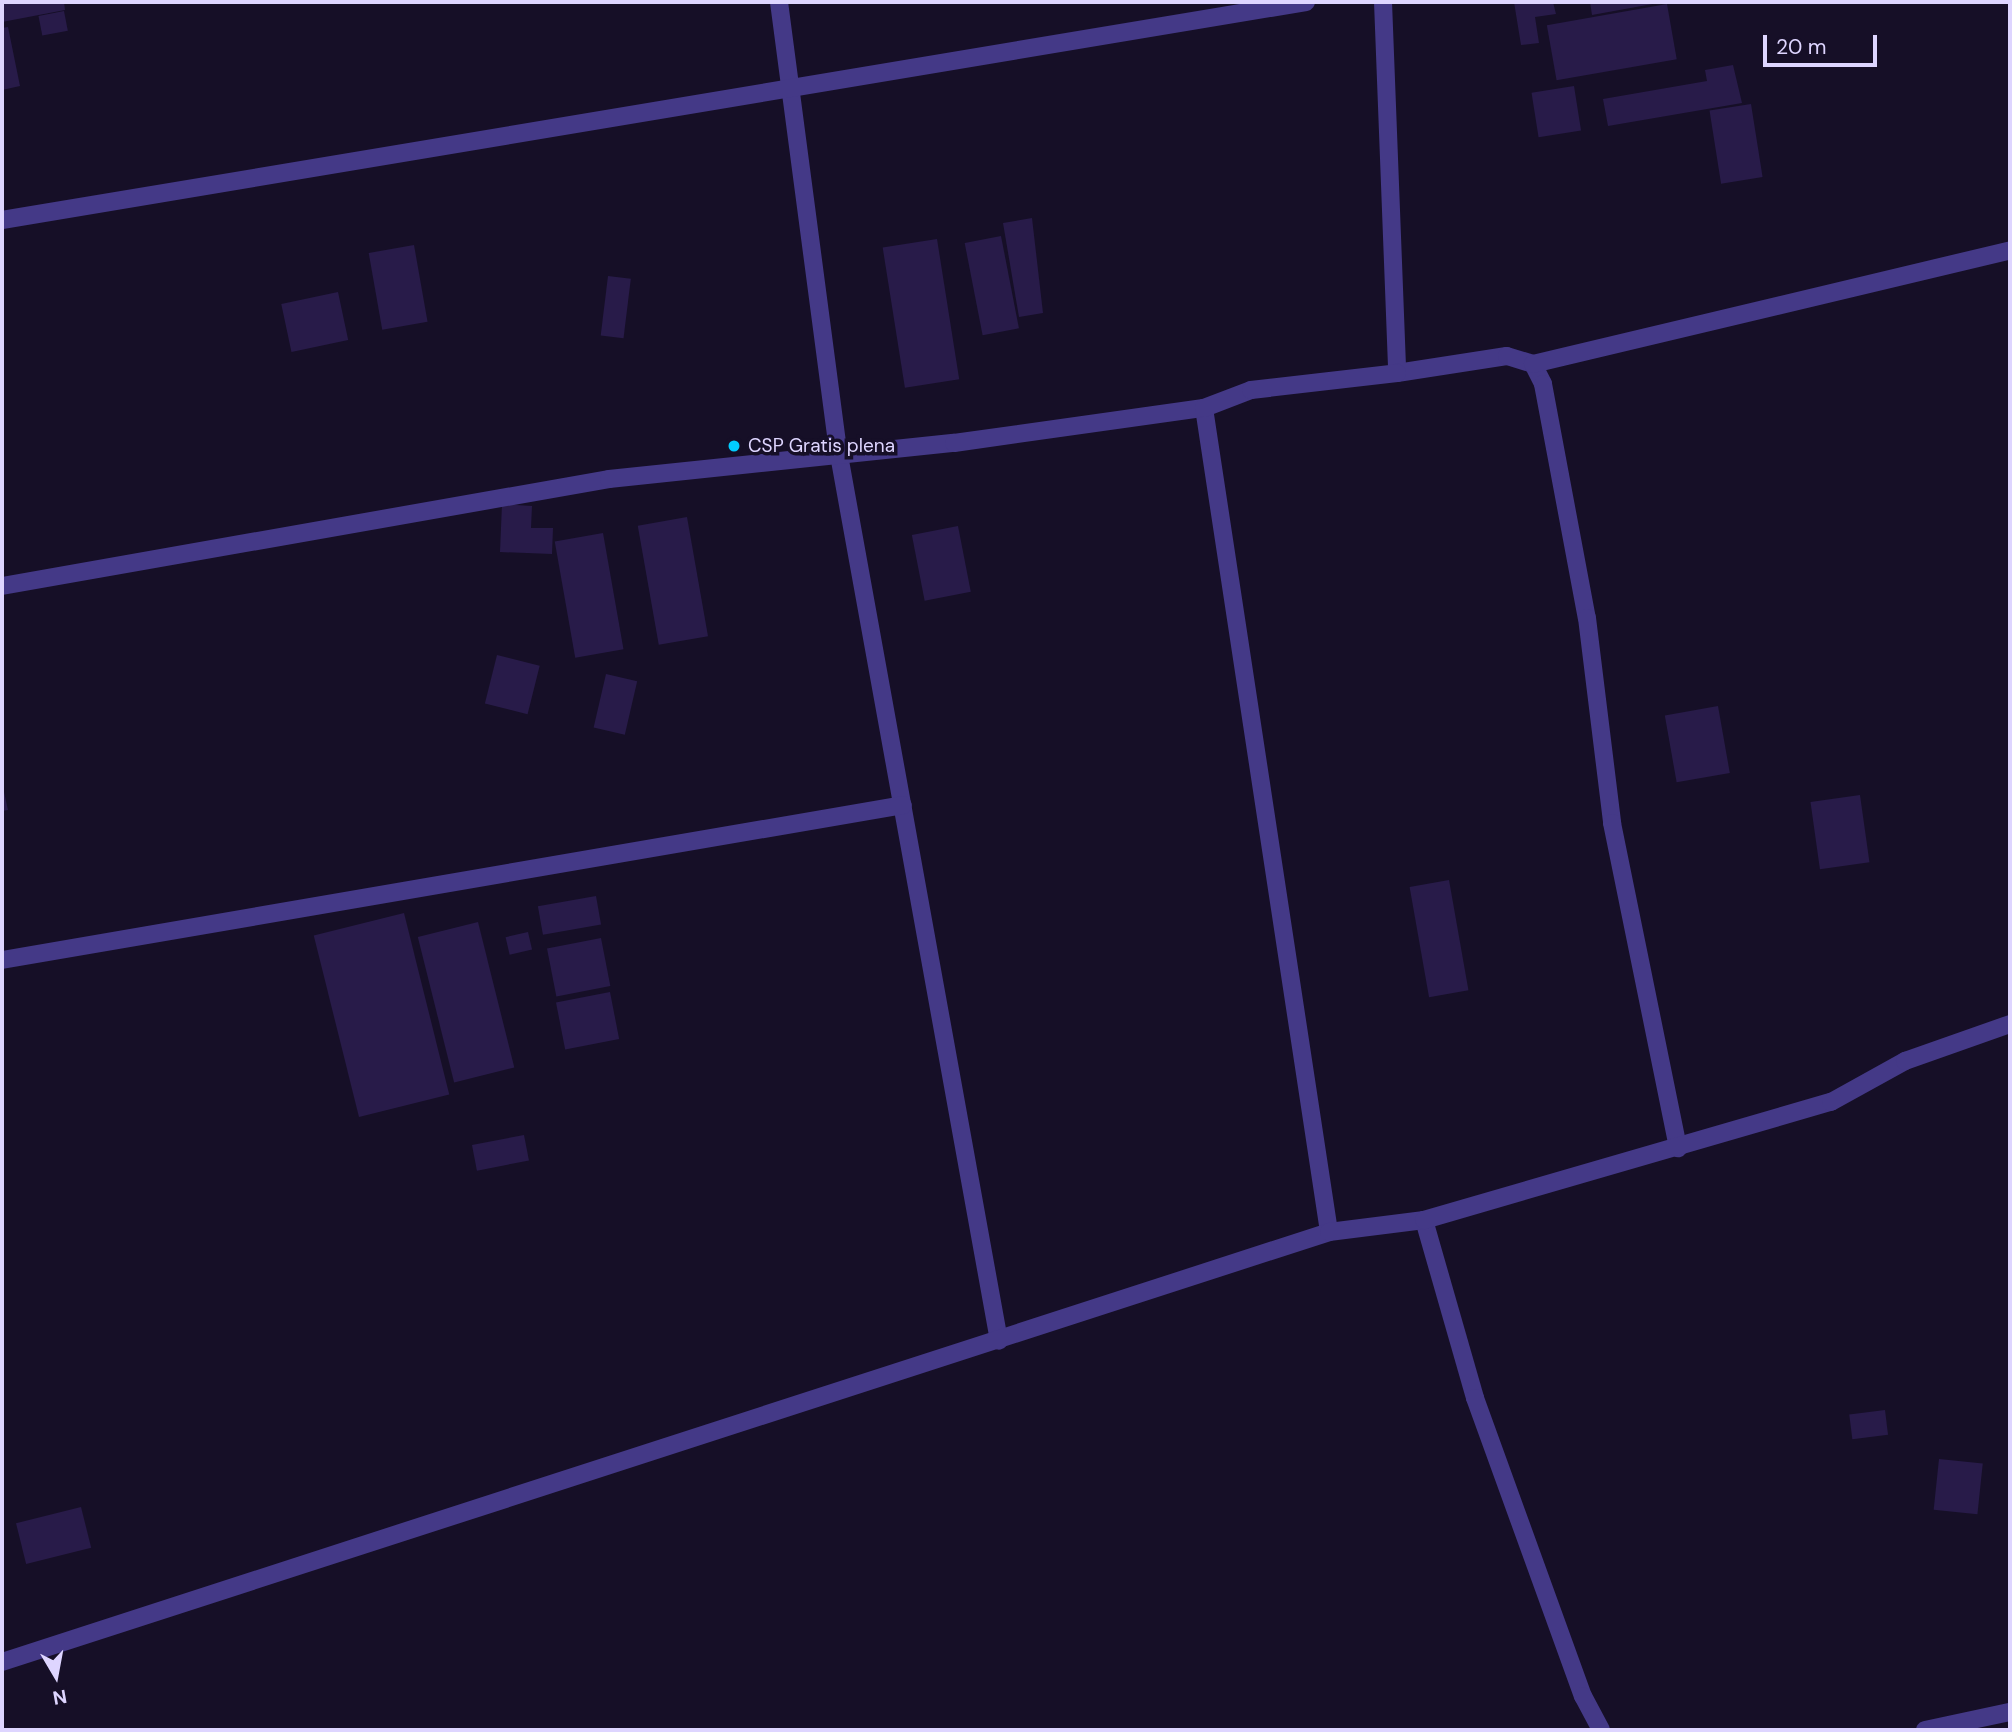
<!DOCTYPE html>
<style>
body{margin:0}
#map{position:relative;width:2012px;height:1732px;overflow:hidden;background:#160f27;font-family:"DM Sans",sans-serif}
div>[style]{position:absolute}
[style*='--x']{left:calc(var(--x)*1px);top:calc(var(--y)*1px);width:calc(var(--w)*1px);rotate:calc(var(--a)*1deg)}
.building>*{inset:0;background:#281b49;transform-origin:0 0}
.street>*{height:18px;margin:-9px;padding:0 9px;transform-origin:9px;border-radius:9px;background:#443987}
.dots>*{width:19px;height:19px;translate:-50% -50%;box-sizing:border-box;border:4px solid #160f27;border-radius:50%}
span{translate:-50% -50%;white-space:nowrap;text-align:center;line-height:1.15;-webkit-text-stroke:7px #160f27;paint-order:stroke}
.poi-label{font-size:19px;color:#ded5ff}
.left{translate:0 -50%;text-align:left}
.frame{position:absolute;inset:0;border:4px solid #ded5ff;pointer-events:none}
.north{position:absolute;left:21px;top:1641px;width:70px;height:70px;-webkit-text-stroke:5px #160f27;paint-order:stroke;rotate:170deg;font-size:19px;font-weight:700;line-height:28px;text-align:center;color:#ded5ff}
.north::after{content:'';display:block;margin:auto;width:24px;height:32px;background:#ded5ff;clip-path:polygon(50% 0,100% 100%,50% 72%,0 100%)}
.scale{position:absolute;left:1763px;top:35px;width:114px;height:32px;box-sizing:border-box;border:4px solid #ded5ff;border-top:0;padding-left:9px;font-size:21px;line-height:24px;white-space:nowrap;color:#ded5ff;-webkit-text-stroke:5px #160f27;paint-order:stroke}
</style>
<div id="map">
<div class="building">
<div style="clip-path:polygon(2px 2px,64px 2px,65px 10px,2px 22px)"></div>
<div style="clip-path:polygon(1514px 2px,1553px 2px,1556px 14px,1535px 17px,1539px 43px,1521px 45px)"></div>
<div style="clip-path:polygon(1590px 2px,1658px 2px,1658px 3px,1592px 15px)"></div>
<div style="left:1667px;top:4px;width:56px;height:122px;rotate:80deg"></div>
<div style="left:64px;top:11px;width:20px;height:26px;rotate:79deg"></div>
<div style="clip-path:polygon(8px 27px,20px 86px,2px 90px,2px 28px)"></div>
<div style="clip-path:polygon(1733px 65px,1742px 103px,1608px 126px,1603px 99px,1707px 81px,1705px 70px)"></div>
<div style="left:1574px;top:86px;width:45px;height:43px;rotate:81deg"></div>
<div style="left:1751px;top:104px;width:74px;height:42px;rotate:81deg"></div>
<div style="clip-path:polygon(1032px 218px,1043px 313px,1019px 317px,1003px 223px)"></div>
<div style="left:1001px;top:236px;width:94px;height:37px;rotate:79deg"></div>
<div style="left:937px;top:239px;width:142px;height:55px;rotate:81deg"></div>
<div style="left:414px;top:245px;width:78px;height:46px;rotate:80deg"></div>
<div style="left:608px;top:276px;width:23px;height:60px;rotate:7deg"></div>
<div style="left:338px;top:292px;width:49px;height:58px;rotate:78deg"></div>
<div style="clip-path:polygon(502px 504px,532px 506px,531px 528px,553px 528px,552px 554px,500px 552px)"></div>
<div style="left:687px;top:517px;width:121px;height:50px;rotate:80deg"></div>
<div style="left:958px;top:526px;width:67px;height:47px;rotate:79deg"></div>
<div style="left:603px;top:533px;width:118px;height:49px;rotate:80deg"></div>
<div style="left:497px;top:655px;width:44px;height:50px;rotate:14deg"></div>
<div style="left:606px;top:674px;width:32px;height:55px;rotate:13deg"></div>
<div style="left:1718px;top:706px;width:68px;height:54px;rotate:80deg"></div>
<div style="clip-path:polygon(2px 783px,8px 810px,2px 811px)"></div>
<div style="left:1860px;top:795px;width:68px;height:50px;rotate:82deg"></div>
<div style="left:1449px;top:880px;width:112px;height:40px;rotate:80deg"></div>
<div style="left:596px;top:896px;width:29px;height:59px;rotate:80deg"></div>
<div style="left:404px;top:913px;width:187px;height:93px;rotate:76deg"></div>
<div style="left:478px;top:922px;width:150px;height:62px;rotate:76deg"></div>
<div style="left:528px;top:932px;width:18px;height:23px;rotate:77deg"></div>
<div style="left:601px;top:938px;width:49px;height:55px;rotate:79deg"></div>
<div style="left:610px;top:992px;width:48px;height:55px;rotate:79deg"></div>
<div style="left:524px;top:1135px;width:26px;height:53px;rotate:79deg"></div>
<div style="left:1885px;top:1410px;width:25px;height:36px;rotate:83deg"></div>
<div style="left:1939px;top:1459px;width:44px;height:51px;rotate:6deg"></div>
<div style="left:81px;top:1507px;width:42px;height:67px;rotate:76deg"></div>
</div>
<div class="street">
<div style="--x:779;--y:2;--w:457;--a:82.5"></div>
<div style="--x:839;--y:455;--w:900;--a:79.76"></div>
<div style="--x:1383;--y:2;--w:371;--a:87.8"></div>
<div style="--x:1397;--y:373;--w:111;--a:-8.8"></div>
<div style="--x:1507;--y:356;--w:27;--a:17"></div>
<div style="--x:1533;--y:364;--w:22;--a:63"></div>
<div style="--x:1543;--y:384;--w:238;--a:79.4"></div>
<div style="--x:1587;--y:618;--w:207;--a:83"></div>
<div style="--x:1612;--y:823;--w:332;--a:78.5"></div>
<div style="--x:2;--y:220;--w:1322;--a:-9.49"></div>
<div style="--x:1533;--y:364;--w:490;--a:-13.4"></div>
<div style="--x:1204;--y:408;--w:833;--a:81.37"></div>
<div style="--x:2;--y:586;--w:616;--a:-10"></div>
<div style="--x:609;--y:479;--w:347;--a:-6"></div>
<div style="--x:954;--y:443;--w:252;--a:-8"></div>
<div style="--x:1204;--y:408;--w:50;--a:-21"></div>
<div style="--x:1251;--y:390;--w:147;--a:-6.6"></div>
<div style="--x:2;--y:960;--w:914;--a:-9.76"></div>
<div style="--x:1424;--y:1220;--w:185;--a:74"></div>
<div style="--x:1475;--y:1398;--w:317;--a:70.1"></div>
<div style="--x:1583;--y:1696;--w:38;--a:62"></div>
<div style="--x:2;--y:1662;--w:1395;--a:-17.95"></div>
<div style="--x:1329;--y:1232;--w:96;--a:-7.2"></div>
<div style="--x:1424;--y:1220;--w:424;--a:-16.2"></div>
<div style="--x:1831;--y:1102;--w:85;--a:-29"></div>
<div style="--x:1905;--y:1061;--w:111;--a:-19.4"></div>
<div style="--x:1925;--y:1730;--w:87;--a:-12"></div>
</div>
<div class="dots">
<div style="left:734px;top:446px;background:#01ccff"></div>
</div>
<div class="poi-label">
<span class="left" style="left:748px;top:446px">CSP Gratis plena</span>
</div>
<div class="frame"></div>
<div class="north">N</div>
<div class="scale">20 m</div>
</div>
